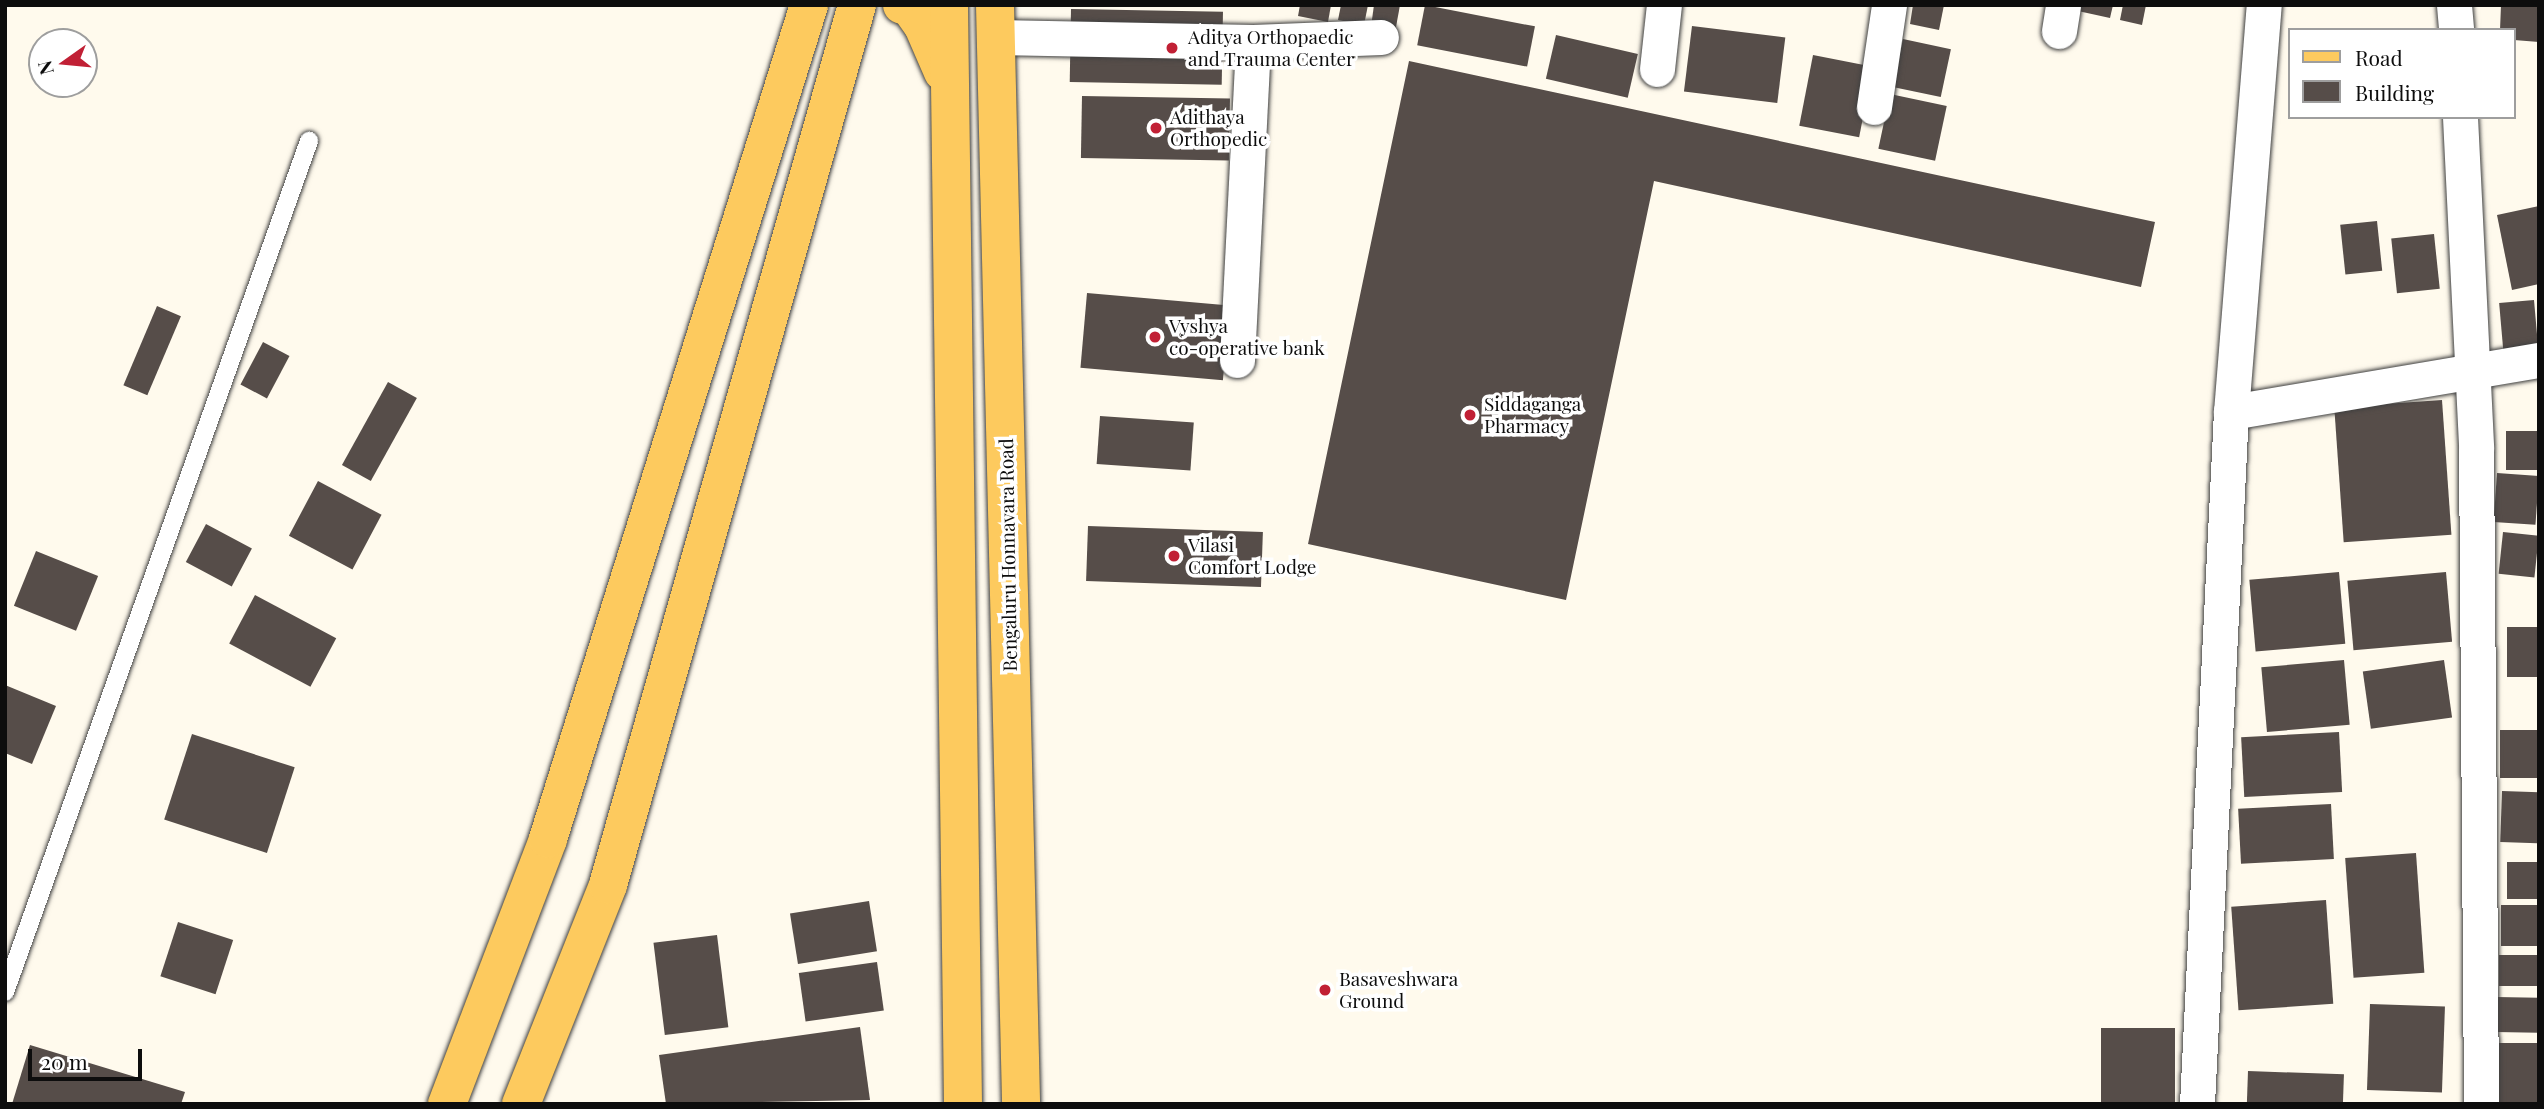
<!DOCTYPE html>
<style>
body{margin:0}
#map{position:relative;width:2544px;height:1109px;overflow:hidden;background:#fffaed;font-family:"Playfair Display",serif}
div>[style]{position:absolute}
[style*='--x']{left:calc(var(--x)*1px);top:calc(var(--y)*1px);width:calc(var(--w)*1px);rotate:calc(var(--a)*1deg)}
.building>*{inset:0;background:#564d49;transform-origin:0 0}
.roads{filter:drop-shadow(0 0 2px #404040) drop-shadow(0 0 2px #404040)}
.lane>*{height:18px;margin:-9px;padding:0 9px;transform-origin:9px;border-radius:9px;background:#fff}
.street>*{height:35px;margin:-17.5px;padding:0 17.5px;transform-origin:17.5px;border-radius:17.5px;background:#fff}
.primary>*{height:38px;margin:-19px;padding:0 19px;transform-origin:19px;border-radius:19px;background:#fdca5e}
.dots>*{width:19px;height:19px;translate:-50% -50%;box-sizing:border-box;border:4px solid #fff;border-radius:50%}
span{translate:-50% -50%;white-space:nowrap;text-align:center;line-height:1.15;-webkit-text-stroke:7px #fff;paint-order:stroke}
.poi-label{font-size:19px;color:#0d0d0d}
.left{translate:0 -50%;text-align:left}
.street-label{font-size:19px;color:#0d0d0d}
.frame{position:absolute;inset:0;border:7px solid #0d0d0d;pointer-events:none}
.legend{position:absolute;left:2288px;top:28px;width:228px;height:91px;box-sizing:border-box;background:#fff;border:2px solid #9e9e9e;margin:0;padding:9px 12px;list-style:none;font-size:21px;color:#0d0d0d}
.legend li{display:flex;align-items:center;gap:14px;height:35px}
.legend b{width:35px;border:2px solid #9e9e9e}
.north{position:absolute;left:28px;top:28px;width:70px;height:70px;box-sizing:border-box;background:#fff;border:2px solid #9e9e9e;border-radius:50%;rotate:255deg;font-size:19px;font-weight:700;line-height:28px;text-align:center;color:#0d0d0d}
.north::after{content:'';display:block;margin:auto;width:24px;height:32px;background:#c12035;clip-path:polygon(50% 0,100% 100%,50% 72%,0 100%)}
.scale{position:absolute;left:28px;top:1049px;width:114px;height:32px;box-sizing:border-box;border:4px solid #0d0d0d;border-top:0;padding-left:9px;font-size:21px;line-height:24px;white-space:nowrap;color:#0d0d0d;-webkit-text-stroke:5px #fff;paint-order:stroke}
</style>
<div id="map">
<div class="building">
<div style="clip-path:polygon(1300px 5px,1331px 5px,1328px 22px,1298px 16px)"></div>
<div style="clip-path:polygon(1341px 5px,1368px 5px,1364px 25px,1338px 20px)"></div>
<div style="clip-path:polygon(1374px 5px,1400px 5px,1394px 38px,1370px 34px)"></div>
<div style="left:1425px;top:5px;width:112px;height:41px;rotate:11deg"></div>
<div style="clip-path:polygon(1913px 5px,1944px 5px,1939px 30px,1910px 24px)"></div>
<div style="clip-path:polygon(2079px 5px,2113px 5px,2110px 18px,2078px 11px)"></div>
<div style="clip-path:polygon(2123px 5px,2146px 5px,2142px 25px,2120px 20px)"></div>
<div style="clip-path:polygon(2501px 5px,2539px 5px,2539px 42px,2514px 40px,2514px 30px,2500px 30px)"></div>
<div style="left:1071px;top:9px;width:152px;height:73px;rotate:1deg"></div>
<div style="left:1692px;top:26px;width:94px;height:66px;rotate:7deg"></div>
<div style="left:1556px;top:35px;width:84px;height:45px;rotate:13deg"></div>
<div style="left:1903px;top:39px;width:49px;height:49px;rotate:12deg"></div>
<div style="left:1813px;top:55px;width:61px;height:72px;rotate:11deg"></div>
<div style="clip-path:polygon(1409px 61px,2155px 222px,2141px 287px,1654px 181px,1566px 600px,1308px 544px)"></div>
<div style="left:1890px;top:94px;width:58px;height:56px;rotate:12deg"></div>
<div style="left:1082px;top:96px;width:148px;height:62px;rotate:1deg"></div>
<div style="clip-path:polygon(2539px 206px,2539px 284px,2512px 290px,2497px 215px)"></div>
<div style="left:2377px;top:221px;width:50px;height:37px;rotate:84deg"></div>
<div style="left:2434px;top:234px;width:55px;height:43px;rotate:84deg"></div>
<div style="left:1087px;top:293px;width:143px;height:75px;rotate:5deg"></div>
<div style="left:2534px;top:300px;width:53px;height:35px;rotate:85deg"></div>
<div style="left:157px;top:306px;width:26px;height:86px;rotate:23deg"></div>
<div style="left:263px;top:342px;width:30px;height:48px;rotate:28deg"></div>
<div style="left:388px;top:382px;width:33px;height:95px;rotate:29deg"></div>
<div style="left:2442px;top:400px;width:135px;height:108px;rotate:86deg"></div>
<div style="left:1100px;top:416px;width:94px;height:48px;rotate:4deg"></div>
<div style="left:2506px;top:431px;width:33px;height:39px"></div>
<div style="left:2497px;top:473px;width:42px;height:49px;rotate:4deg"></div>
<div style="left:318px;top:481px;width:72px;height:62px;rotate:28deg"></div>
<div style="left:206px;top:524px;width:52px;height:43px;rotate:28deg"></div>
<div style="left:1088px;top:526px;width:175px;height:55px;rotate:2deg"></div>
<div style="left:2503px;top:532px;width:36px;height:42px;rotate:6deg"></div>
<div style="left:36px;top:551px;width:67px;height:59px;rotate:22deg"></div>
<div style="left:2339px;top:572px;width:72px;height:90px;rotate:85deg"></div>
<div style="left:2446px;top:572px;width:70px;height:99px;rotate:85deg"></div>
<div style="left:255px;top:595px;width:92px;height:55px;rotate:28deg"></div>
<div style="left:2507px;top:627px;width:32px;height:50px"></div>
<div style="left:2344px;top:660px;width:65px;height:83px;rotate:85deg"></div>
<div style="left:2444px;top:660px;width:58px;height:82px;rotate:82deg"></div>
<div style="clip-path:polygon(5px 685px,56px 706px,32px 764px,5px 753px)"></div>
<div style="left:2500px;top:730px;width:39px;height:48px"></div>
<div style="left:2339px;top:732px;width:60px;height:98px;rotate:87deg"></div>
<div style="left:192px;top:734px;width:108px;height:90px;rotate:18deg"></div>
<div style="left:2502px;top:791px;width:37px;height:51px;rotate:2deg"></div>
<div style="left:2331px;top:804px;width:55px;height:93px;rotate:87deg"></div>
<div style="left:2416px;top:853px;width:120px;height:71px;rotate:86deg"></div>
<div style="left:2507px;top:862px;width:32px;height:37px"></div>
<div style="left:2326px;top:900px;width:104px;height:95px;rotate:86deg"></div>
<div style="left:869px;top:901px;width:51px;height:80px;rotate:81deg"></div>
<div style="left:2501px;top:905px;width:38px;height:41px"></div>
<div style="left:178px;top:922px;width:58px;height:57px;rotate:18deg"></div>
<div style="left:717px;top:935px;width:93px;height:64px;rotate:83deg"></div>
<div style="left:2499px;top:955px;width:40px;height:31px"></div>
<div style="left:877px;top:962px;width:49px;height:79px;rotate:82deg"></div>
<div style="left:2496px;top:997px;width:43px;height:35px;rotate:1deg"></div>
<div style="left:2370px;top:1004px;width:75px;height:86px;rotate:2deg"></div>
<div style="clip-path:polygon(860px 1027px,870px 1100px,666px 1104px,659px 1055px)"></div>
<div style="left:2101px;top:1028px;width:74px;height:76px"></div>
<div style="left:2496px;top:1043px;width:43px;height:61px"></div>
<div style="clip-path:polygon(30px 1045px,185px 1092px,181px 1104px,12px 1104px)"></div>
<div style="left:2248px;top:1071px;width:96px;height:33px;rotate:2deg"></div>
</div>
<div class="roads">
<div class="lane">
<div style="--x:5;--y:992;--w:904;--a:-70.34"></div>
</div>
<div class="street">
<div style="--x:2454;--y:5;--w:25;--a:85"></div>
<div style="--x:2059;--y:31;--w:26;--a:-81"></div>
<div style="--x:996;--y:37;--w:257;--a:1.1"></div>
<div style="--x:1253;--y:42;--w:128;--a:-2.2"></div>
<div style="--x:1657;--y:69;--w:64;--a:-83.8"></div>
<div style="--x:1874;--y:107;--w:103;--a:-81.6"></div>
<div style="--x:2460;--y:117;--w:332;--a:87.2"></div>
<div style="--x:2476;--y:449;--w:655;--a:89.56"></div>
<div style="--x:1237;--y:360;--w:318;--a:-87.1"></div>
<div style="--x:2231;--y:412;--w:312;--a:-9.6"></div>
<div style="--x:2197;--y:1104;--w:693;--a:-87.19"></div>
<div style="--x:2231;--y:412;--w:408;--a:-85.4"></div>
</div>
<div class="primary">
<div style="--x:902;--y:5;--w:7;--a:8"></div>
<div style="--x:909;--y:6;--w:24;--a:55"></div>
<div style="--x:923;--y:26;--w:50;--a:66.5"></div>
<div style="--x:949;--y:5;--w:1099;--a:89.27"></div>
<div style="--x:995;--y:5;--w:1099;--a:88.64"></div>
<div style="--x:447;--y:1104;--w:284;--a:-69.1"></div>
<div style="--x:548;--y:839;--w:874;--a:-72.62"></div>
<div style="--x:521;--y:1104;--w:236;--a:-68.3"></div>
<div style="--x:608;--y:885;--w:915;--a:-74.2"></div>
</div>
</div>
<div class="dots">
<div style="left:1172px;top:48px;background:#c12035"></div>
<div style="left:1156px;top:128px;background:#c12035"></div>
<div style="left:1155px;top:337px;background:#c12035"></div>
<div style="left:1470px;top:415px;background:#c12035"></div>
<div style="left:1174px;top:556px;background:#c12035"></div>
<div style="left:1325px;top:990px;background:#c12035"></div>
</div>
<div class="poi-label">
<span class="left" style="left:1188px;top:48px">Aditya Orthopaedic<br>and Trauma Center</span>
<span class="left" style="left:1170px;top:128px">Adithaya<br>Orthopedic</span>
<span class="left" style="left:1169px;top:337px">Vyshya<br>co-operative bank</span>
<span class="left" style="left:1484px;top:415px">Siddaganga<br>Pharmacy</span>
<span class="left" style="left:1188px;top:556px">Vilasi<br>Comfort Lodge</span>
<span class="left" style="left:1339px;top:990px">Basaveshwara<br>Ground</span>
</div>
<div class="street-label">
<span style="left:1008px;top:555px;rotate:-91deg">Bengaluru Honnavara Road</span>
</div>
<div class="frame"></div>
<ul class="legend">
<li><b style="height:9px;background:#fdca5e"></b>Road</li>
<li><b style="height:19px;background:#564d49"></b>Building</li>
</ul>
<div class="north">N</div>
<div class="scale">20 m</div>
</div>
